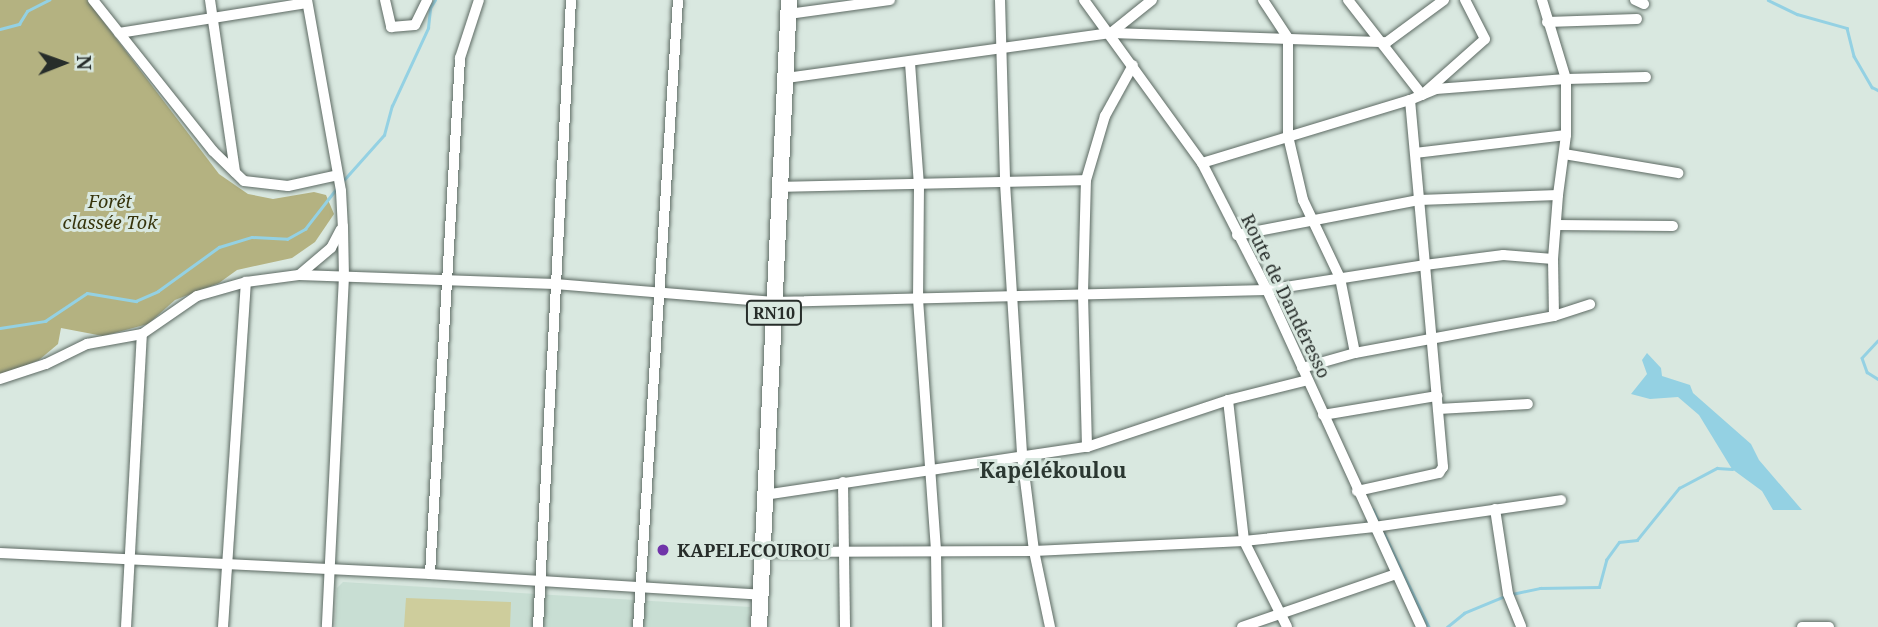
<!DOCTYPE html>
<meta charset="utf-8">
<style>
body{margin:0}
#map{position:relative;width:1878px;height:627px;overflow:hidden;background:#d9e8e0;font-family:"Noto Serif",serif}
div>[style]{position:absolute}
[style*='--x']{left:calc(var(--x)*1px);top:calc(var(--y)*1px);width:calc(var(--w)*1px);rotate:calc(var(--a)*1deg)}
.built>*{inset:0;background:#c8ded3}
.green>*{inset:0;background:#cecd9c}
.forest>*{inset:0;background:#b4b281}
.water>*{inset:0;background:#94d1e3}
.stream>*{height:2.5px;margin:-1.25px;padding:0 1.25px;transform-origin:1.25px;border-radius:1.25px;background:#94d1e3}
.roads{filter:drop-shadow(0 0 2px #5d6a63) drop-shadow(0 0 2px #5d6a63)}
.minor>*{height:10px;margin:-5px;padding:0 5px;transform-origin:5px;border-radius:5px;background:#fff}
.highway>*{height:16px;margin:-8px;padding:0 8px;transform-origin:8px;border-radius:8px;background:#fff}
.dots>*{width:19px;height:19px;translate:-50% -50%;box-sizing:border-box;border:4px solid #d9e8e0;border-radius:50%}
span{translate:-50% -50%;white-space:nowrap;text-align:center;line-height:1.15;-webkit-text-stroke:6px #d9e8e0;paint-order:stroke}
.shield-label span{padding:2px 5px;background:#d9e8e0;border:2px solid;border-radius:5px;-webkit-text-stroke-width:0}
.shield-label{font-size:16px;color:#272d2a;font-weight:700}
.park-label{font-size:18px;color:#37350d;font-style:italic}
.street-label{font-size:18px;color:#272d2a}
.poi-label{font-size:18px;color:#272d2a;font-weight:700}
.left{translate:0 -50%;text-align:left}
.quarter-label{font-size:21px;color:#2b3731;font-weight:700}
.north{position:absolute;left:28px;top:28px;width:70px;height:70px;-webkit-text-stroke:5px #d9e8e0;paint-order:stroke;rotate:89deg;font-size:19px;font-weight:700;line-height:28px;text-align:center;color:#272d2a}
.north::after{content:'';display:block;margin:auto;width:24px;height:32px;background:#272d2a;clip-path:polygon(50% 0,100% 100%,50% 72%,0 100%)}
</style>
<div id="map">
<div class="built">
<div style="clip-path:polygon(343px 582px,750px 607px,749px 627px,335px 627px,337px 588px)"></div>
</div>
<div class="green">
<div style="clip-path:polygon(406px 598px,511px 602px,510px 627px,404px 627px)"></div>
</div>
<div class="forest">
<div style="clip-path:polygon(0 0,87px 0,219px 174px,248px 194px,273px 199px,314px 192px,326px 195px,334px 214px,315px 242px,292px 258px,237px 270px,219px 283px,175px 300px,148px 324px,103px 336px,61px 328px,58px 344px,39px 360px,0 376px)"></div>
</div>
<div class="water">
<div style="clip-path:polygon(1647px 353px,1661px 368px,1662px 376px,1690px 385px,1693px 393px,1751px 444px,1759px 460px,1802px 510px,1773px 510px,1762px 491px,1732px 469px,1699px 415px,1678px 397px,1650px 399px,1631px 394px,1647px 374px,1642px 360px)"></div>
</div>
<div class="stream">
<div style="--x:1768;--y:0;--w:32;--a:26"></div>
<div style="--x:1797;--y:14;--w:52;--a:15.6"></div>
<div style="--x:1847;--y:28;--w:29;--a:76"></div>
<div style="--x:1854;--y:56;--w:36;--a:60"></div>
<div style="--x:1872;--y:87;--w:7;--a:27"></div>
<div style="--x:0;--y:29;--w:20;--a:-15"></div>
<div style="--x:19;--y:24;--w:15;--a:-58"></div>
<div style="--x:27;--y:11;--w:25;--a:-27"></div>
<div style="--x:342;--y:182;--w:63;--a:-48.2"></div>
<div style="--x:384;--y:135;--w:30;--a:-75"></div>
<div style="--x:392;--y:106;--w:86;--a:-65.2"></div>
<div style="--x:428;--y:28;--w:20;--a:-84"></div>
<div style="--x:430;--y:8;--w:9;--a:-58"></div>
<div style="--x:0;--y:328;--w:46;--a:-8.8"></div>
<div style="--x:45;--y:321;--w:50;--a:-33.7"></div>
<div style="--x:87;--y:293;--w:50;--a:9.3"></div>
<div style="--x:136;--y:301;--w:24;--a:-24"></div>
<div style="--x:158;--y:291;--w:75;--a:-35.8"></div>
<div style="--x:219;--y:247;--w:34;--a:-17"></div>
<div style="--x:252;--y:237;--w:35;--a:3"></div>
<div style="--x:287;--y:239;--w:21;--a:-29"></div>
<div style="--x:305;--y:229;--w:51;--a:-52.2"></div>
<div style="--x:1878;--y:341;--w:23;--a:133"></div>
<div style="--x:1862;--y:358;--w:15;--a:70"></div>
<div style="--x:1867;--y:372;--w:13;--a:32"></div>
<div style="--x:1373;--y:509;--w:14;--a:65"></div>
<div style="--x:1384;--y:533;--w:104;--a:64.4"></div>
<div style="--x:1512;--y:594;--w:29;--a:-12"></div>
<div style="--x:1540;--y:588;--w:59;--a:-1"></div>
<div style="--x:1599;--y:587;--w:28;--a:-75"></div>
<div style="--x:1606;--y:560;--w:22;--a:-54"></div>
<div style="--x:1619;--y:542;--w:18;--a:-6"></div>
<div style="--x:1637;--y:540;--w:67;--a:-51.1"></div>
<div style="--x:1679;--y:488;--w:43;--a:-27.8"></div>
<div style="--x:1717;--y:468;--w:15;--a:4"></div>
<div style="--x:1447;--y:627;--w:22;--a:-39"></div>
<div style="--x:1464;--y:613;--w:44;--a:-22.5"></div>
</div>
<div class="roads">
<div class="minor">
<div style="--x:93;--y:0;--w:193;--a:51.5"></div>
<div style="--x:213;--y:151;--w:43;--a:44.1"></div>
<div style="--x:244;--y:181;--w:44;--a:6.5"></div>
<div style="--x:288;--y:186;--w:51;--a:-12.4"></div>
<div style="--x:210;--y:0;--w:174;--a:81.7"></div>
<div style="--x:307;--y:0;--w:194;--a:79.9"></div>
<div style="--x:341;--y:191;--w:35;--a:87"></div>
<div style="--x:343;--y:226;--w:50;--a:88.9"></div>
<div style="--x:344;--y:276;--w:351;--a:92.8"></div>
<div style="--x:385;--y:0;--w:28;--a:77"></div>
<div style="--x:391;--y:27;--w:24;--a:-5"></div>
<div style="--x:415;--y:25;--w:28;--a:-64"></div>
<div style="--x:1000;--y:0;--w:183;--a:88.4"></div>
<div style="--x:1005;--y:183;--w:274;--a:86.4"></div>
<div style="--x:1022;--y:456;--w:96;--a:82.8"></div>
<div style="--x:1034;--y:551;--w:78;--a:78.1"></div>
<div style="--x:1084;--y:0;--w:201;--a:54.1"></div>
<div style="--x:1202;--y:163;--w:143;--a:62.9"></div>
<div style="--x:1267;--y:290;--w:371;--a:65.4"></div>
<div style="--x:1152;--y:0;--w:53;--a:141.2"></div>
<div style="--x:1111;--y:33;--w:276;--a:1.9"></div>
<div style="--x:1387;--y:42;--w:71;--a:-36.4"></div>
<div style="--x:1263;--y:0;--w:45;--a:56.7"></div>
<div style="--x:1288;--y:38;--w:98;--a:90"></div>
<div style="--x:1288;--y:136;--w:66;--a:76.8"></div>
<div style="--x:1303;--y:200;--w:86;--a:64.6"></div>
<div style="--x:1340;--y:278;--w:76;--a:78.7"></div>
<div style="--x:1355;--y:353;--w:55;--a:164.2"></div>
<div style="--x:1348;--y:0;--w:120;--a:52.1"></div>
<div style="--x:1422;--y:95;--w:84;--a:-41.6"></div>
<div style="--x:1485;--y:39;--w:44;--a:-117.1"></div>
<div style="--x:1635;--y:0;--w:10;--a:24"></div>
<div style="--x:788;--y:14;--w:103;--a:-7.8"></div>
<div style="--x:1547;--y:22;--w:90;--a:-1.9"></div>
<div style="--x:119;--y:33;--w:190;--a:-9.1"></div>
<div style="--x:910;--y:63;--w:123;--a:85.8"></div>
<div style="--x:919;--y:186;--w:113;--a:90.5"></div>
<div style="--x:918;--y:299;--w:254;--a:85.9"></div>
<div style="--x:936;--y:552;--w:75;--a:89.2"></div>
<div style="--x:786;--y:78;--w:328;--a:-7.9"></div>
<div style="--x:1410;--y:100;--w:166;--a:84.8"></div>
<div style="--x:1425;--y:265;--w:79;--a:-7.3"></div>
<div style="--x:1503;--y:255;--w:50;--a:4.6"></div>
<div style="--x:1553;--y:259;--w:64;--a:-85.5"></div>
<div style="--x:1415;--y:153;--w:152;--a:-6.8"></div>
<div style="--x:1564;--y:154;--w:116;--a:9.5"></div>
<div style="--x:1202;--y:163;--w:217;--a:-16.9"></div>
<div style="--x:1410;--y:100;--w:28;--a:-23"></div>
<div style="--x:1436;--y:89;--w:130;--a:-4.4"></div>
<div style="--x:1566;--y:79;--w:80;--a:-1.4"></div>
<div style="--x:780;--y:187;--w:306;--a:-1.3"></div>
<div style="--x:1556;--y:225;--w:117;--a:0.5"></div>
<div style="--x:1237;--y:235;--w:185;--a:-10.9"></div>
<div style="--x:1419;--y:200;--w:139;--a:-2.1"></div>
<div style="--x:1558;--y:195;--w:61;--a:-82.4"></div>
<div style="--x:1566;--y:135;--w:56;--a:-90"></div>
<div style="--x:1566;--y:79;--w:83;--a:-106.9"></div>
<div style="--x:299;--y:275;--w:42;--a:-40.2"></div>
<div style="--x:331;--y:248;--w:21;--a:-62"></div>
<div style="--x:1554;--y:316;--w:38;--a:-18"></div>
<div style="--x:1355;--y:353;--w:202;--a:-10.5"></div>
<div style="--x:1554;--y:316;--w:57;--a:-91"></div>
<div style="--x:0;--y:379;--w:48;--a:-18.1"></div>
<div style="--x:46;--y:364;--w:46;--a:-26"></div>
<div style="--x:87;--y:344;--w:56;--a:-10.3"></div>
<div style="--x:142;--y:334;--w:67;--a:-34.6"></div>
<div style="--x:197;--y:296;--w:51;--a:-15.9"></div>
<div style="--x:246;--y:282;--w:53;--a:-7.5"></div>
<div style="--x:299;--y:275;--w:256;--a:2"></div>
<div style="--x:555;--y:284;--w:220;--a:4.7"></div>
<div style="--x:774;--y:302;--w:493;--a:-1.4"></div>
<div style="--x:1267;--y:290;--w:160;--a:-9"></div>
<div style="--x:1425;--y:265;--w:203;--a:84.9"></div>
<div style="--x:1443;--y:467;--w:7;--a:124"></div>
<div style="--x:1439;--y:473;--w:84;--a:167.6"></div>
<div style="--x:1228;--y:400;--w:142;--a:83.5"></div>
<div style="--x:1244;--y:541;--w:96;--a:63.4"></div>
<div style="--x:1438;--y:409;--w:90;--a:-3.2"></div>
<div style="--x:1323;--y:415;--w:116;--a:-9.5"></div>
<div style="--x:1087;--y:447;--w:154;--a:-91.5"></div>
<div style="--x:1083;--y:293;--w:113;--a:-88.5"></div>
<div style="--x:1086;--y:180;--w:67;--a:-73.5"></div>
<div style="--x:1105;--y:116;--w:58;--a:-61.2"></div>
<div style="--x:843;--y:482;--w:145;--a:89.2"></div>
<div style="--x:764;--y:495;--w:327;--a:-8.5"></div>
<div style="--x:1087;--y:447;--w:149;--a:-18.4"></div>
<div style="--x:1228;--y:400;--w:82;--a:-14"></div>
<div style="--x:1495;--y:509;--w:86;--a:81.3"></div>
<div style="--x:1508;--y:594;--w:35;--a:68"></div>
<div style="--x:762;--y:552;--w:272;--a:-0.2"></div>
<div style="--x:1034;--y:551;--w:210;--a:-2.7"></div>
<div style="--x:1244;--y:541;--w:131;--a:-6.1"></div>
<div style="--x:1374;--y:527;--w:189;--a:-8.2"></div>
<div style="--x:0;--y:553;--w:431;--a:2.8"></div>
<div style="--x:430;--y:574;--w:331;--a:3.6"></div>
<div style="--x:430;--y:574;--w:517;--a:-86.67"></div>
<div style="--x:460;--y:58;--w:61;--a:-71.9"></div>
<div style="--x:126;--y:627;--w:293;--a:-86.9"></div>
<div style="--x:223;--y:627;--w:346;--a:-86.2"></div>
<div style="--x:538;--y:627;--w:628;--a:-86.99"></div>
<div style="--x:638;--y:627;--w:628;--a:-86.35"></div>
<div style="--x:1242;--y:627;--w:163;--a:-19"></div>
<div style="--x:1802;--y:627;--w:27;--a:0"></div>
</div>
<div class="highway">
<div style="--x:759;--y:627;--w:628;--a:-87.26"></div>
</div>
</div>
<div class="dots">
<div style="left:663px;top:550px;background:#7034a9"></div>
</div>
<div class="shield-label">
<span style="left:774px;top:313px">RN10</span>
</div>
<div class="park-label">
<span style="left:110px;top:212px">Forêt<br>classée Tok</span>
</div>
<div class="street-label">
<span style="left:1286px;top:296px;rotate:64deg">Route de Dandéresso</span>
</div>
<div class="poi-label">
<span class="left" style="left:677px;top:550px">KAPELECOUROU</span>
</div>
<div class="quarter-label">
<span style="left:1053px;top:470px">Kapélékoulou</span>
</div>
<div class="north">N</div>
</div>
